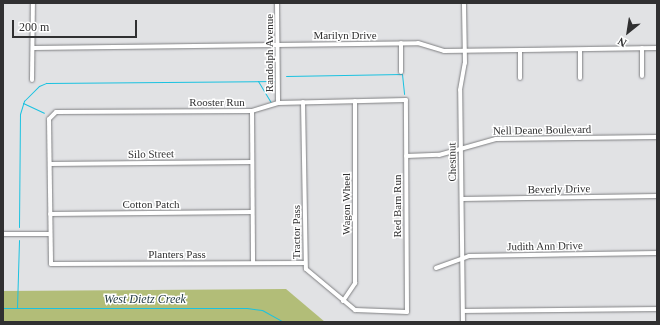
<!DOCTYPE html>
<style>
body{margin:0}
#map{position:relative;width:660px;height:325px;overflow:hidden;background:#e1e2e4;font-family:"Times New Roman",serif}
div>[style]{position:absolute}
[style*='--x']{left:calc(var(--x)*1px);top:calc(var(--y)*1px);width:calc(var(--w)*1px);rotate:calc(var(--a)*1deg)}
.green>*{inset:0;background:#b2bd78}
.stream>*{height:1px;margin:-0.5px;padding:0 0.5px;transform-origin:0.5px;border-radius:0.5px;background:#1bc2e0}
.roads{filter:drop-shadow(0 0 1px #7e7f81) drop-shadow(0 0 1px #7e7f81)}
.minor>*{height:4px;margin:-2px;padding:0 2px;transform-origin:2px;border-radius:2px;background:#fff}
span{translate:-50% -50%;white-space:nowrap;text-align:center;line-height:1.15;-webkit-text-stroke:3px #fff;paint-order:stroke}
.street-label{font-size:11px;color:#303031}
.water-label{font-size:12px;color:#1f373d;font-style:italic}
.frame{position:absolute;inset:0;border:4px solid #303031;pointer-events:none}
.north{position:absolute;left:608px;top:12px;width:40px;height:40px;-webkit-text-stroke:3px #fff;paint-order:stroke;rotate:210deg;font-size:11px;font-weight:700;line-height:16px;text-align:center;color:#303031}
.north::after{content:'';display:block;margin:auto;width:14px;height:18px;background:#303031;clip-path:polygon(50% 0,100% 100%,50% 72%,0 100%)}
.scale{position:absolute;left:12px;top:20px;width:125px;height:18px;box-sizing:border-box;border:2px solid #303031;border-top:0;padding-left:5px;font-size:12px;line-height:14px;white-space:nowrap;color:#303031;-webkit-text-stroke:3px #fff;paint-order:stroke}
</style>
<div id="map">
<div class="green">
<div style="clip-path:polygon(286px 289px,325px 322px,3px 322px,3px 291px)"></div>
</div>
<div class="stream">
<div style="--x:286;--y:76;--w:116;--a:-1"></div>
<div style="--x:402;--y:74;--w:20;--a:84"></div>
<div style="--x:258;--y:81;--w:26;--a:59"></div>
<div style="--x:23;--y:103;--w:23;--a:25"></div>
<div style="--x:19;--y:227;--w:113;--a:-89.5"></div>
<div style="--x:20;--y:114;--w:14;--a:-73"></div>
<div style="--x:24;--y:101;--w:21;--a:-45"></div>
<div style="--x:39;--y:86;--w:8;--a:-23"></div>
<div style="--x:46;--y:83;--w:228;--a:-0.5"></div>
<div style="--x:3;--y:308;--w:244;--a:0"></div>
<div style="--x:247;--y:308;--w:15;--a:8"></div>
<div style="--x:262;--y:310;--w:25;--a:29"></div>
<div style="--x:17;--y:308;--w:68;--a:-88.3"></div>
</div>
<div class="roads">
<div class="minor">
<div style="--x:277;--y:3;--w:100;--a:89.4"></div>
<div style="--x:401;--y:43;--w:29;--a:90"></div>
<div style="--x:33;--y:48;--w:385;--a:-0.7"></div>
<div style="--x:418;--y:43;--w:27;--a:17"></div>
<div style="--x:444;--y:51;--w:213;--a:-0.8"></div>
<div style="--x:520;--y:50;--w:28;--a:90"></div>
<div style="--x:580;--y:50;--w:28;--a:90"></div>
<div style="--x:642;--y:76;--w:28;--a:-90"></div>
<div style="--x:32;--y:80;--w:77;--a:-89.3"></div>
<div style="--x:303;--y:102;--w:167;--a:89"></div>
<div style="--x:306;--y:269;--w:64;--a:39.9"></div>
<div style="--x:355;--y:310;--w:52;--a:2.2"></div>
<div style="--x:407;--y:312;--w:212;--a:-90.3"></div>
<div style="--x:406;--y:100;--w:128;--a:178.7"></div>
<div style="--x:278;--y:103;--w:27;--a:163"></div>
<div style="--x:252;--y:111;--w:196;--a:179.7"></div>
<div style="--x:56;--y:112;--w:10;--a:135"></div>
<div style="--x:49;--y:119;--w:145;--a:89.2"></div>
<div style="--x:51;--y:264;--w:253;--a:-0.2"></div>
<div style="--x:252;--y:111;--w:152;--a:89.6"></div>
<div style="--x:406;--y:156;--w:33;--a:-2"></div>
<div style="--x:439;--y:155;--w:59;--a:-15.7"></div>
<div style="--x:496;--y:139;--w:161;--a:-0.7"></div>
<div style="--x:50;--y:164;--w:202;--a:-0.6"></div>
<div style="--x:462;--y:199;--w:195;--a:-0.9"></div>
<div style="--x:50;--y:214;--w:202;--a:-0.6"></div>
<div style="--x:3;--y:234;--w:47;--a:0"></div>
<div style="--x:436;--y:268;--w:35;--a:-20"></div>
<div style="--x:469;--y:256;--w:188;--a:-0.9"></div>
<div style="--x:343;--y:301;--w:22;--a:-56"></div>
<div style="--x:355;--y:283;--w:182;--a:-90"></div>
<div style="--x:463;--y:311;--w:194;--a:-0.6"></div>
<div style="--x:463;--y:322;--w:232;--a:-90.7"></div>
<div style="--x:460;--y:90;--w:27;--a:-80"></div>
<div style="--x:465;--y:63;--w:60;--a:-91"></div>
</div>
</div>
<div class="street-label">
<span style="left:345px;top:35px">Marilyn Drive</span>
<span style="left:269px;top:53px;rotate:-90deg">Randolph Avenue</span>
<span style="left:217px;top:102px">Rooster Run</span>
<span style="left:542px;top:130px;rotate:-1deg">Nell Deane Boulevard</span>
<span style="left:151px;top:154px;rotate:-1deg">Silo Street</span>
<span style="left:452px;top:162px;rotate:-91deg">Chestnut</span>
<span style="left:559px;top:189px;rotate:-1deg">Beverly Drive</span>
<span style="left:151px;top:204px">Cotton Patch</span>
<span style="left:346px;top:204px;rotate:-90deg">Wagon Wheel</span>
<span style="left:397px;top:206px;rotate:-90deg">Red Barn Run</span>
<span style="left:296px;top:232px;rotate:-90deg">Tractor Pass</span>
<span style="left:545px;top:246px;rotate:-1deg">Judith Ann Drive</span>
<span style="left:177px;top:254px">Planters Pass</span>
</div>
<div class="water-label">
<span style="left:145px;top:300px">West Dietz Creek</span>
</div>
<div class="frame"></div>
<div class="north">N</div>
<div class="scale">200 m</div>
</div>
